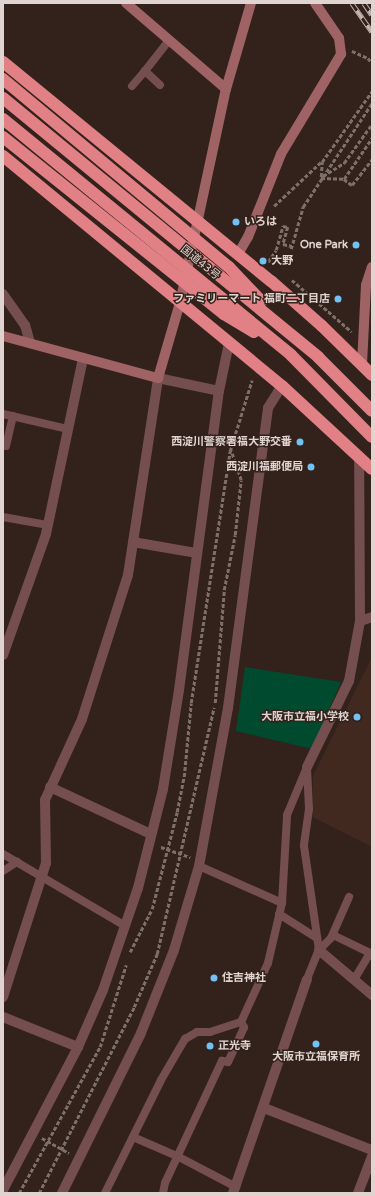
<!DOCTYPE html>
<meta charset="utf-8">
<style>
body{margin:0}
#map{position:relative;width:375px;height:1196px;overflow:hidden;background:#33221b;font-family:"Varela Round","Noto Sans JP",sans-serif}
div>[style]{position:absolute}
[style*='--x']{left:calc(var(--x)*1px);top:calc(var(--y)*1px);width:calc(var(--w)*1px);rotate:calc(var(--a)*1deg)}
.built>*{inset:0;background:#412920}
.green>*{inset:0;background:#004a30}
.path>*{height:2.5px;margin-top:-1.25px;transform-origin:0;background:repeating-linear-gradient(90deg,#7e6f69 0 4px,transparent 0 6px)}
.lane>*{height:8px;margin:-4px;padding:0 4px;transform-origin:4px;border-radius:4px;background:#754e4f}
.street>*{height:10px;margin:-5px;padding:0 5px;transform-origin:5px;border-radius:5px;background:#754e4f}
.secondary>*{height:10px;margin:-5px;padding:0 5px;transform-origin:5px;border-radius:5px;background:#a06365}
.highway>*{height:12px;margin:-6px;padding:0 6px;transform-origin:6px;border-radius:6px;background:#e18185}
.rail>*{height:4.5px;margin-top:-2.25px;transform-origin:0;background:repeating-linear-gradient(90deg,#33221b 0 9px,#c3b7b2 0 18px);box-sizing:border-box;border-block:1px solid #c3b7b2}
.highway-bridge>*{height:12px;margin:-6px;padding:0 6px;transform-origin:6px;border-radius:6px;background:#e18185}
.dots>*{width:11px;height:11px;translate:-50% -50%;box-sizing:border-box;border:2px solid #33221b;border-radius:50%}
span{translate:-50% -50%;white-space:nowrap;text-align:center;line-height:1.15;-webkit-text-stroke:3px #33221b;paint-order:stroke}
.poi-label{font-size:11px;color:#e0d4d0;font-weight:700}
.left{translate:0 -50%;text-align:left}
.right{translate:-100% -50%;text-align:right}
.street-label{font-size:11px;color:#e0d4d0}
.frame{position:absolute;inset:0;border:4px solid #e0d4d0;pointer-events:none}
</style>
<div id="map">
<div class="built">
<div style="clip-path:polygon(372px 657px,372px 847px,313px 817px,313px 776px)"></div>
</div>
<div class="green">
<div style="clip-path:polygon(245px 667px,341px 682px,312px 749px,236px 731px)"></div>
</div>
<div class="path">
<div style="--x:352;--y:51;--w:17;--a:24"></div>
<div style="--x:368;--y:58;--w:6;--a:51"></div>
<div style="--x:323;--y:176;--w:25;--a:-32"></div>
<div style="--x:344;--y:163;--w:48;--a:-54.3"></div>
<div style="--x:321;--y:177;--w:15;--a:-86"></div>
<div style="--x:322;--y:162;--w:87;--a:-54.8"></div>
<div style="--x:321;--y:178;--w:23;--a:2"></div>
<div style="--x:344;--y:179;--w:50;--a:-55.7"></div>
<div style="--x:344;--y:179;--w:10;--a:37"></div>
<div style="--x:352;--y:185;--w:33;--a:-52"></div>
<div style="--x:274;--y:206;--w:64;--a:-43.1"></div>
<div style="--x:291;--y:249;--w:44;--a:-74.1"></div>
<div style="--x:303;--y:207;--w:125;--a:-56.4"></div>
<div style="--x:268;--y:262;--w:14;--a:-56"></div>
<div style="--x:276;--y:250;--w:25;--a:-74"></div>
<div style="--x:283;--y:226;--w:5;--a:11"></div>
<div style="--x:288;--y:227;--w:18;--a:106"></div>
<div style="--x:283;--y:244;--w:9;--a:13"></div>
<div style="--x:292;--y:280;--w:79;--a:40.9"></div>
<div style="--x:215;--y:703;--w:113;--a:-85.4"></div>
<div style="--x:224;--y:590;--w:56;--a:-78.7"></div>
<div style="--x:235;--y:535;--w:55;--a:-83.8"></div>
<div style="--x:241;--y:480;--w:31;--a:-109"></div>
<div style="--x:161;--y:847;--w:31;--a:19"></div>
<div style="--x:130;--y:952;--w:48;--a:-62.9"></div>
<div style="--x:152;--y:909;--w:100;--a:-75.5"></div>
<div style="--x:177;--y:812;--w:36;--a:-79"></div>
<div style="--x:184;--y:777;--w:74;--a:-84.6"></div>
<div style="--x:191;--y:703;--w:255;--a:-81.2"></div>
<div style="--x:230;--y:451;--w:74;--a:-72.8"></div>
<div style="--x:42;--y:1138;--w:31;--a:29"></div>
<div style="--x:19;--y:1193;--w:167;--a:-61"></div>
<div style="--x:100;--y:1047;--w:86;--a:-72.4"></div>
<div style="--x:39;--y:1193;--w:209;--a:-62.9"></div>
<div style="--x:134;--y:1007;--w:58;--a:-66.5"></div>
<div style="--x:157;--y:954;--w:253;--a:-77"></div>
</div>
<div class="lane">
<div style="--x:160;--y:85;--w:21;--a:-137"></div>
<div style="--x:145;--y:71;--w:39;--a:-52"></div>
<div style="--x:132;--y:86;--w:20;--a:-49"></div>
<div style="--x:3;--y:414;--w:67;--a:13"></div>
<div style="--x:6;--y:446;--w:31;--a:-77"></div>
<div style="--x:3;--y:517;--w:46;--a:10.1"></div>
<div style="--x:307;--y:768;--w:41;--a:87.2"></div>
<div style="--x:309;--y:809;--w:37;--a:98"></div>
<div style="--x:304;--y:846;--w:105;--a:81.8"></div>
<div style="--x:3;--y:854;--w:142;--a:30.5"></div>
<div style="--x:199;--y:866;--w:91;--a:24"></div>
<div style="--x:3;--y:871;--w:17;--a:-33"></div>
<div style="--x:279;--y:914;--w:45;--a:32.3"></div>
<div style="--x:333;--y:935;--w:41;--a:25.9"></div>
<div style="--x:370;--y:953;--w:31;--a:121"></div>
<div style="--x:307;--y:979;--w:31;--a:-68"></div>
<div style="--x:319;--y:950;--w:17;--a:-45"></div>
<div style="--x:331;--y:938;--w:45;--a:-66.3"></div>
<div style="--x:133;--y:1137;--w:48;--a:23.4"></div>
<div style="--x:177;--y:1156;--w:67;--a:27.7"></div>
<div style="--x:105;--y:1193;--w:126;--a:-63.6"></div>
<div style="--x:161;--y:1080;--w:48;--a:-59.7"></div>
<div style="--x:185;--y:1039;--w:14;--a:-30"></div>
<div style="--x:197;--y:1032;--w:13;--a:0"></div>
<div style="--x:210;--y:1032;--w:33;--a:-18"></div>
<div style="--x:163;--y:1193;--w:10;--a:-79"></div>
<div style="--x:165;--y:1183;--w:135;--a:-65"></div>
<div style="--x:222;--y:1061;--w:6;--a:9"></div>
<div style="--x:228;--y:1062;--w:38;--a:-65"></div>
<div style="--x:244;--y:1027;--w:6;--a:-121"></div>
<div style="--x:241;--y:1022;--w:65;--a:-65.4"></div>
<div style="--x:268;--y:963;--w:62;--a:-76.9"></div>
<div style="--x:282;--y:903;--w:88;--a:-86.7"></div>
<div style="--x:287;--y:815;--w:52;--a:-67.4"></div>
</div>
<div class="street">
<div style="--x:3;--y:294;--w:38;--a:55"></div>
<div style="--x:25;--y:325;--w:19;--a:74"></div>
<div style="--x:133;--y:542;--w:65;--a:9.8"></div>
<div style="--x:360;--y:621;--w:13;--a:-18"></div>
<div style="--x:3;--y:655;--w:128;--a:-70.4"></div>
<div style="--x:46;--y:534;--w:180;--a:-78.1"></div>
<div style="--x:307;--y:767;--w:96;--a:-64"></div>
<div style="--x:349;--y:681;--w:61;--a:-79.6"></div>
<div style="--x:360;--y:621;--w:165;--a:-90.3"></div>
<div style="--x:50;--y:787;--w:111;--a:25"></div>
<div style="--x:319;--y:950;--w:70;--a:40.3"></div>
<div style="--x:3;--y:997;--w:141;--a:-72.2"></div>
<div style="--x:46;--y:863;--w:63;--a:-90.9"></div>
<div style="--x:45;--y:800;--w:89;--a:-65.4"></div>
<div style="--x:82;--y:719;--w:151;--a:-72.3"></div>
<div style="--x:128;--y:575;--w:199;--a:-81.3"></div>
<div style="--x:158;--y:378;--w:62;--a:12"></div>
<div style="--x:3;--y:1017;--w:81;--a:21.8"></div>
<div style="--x:264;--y:1108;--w:116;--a:21.3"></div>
<div style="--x:3;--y:1190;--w:161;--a:-62.3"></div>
<div style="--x:78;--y:1047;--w:62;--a:-66.3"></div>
<div style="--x:103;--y:990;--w:108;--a:-71.1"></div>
<div style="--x:138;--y:888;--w:102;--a:-75.8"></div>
<div style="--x:163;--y:789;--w:100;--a:-80.8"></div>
<div style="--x:179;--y:690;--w:302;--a:-82.4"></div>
<div style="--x:219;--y:391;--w:49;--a:-78.2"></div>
<div style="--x:62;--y:1193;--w:178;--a:-63.7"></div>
<div style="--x:141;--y:1033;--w:89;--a:-68.3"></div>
<div style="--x:174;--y:950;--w:88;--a:-73.4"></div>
<div style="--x:199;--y:866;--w:161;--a:-79.6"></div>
<div style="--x:228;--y:708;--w:303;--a:-82.4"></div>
<div style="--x:268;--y:408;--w:26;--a:-58"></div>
<div style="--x:233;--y:1193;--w:226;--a:-70.9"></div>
<div style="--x:358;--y:1193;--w:39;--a:-69"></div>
</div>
<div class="secondary">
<div style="--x:126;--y:3;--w:132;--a:40.7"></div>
<div style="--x:238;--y:254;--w:20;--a:-60"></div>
<div style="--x:248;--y:237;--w:89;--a:-68.3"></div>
<div style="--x:281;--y:154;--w:117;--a:-59"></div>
<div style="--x:341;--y:54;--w:16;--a:-97"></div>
<div style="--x:339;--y:38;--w:42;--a:-124.4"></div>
<div style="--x:3;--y:336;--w:161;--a:15.2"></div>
<div style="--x:158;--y:378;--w:78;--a:-73.7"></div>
<div style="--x:180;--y:303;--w:219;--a:-77.9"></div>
<div style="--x:226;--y:89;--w:90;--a:-73.8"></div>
<div style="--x:362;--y:364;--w:79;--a:-87.1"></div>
<div style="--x:366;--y:285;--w:19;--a:-72"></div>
</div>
<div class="highway">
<div style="--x:3;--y:62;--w:346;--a:39.3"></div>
<div style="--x:271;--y:281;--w:68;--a:41.4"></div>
<div style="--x:322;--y:326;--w:70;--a:44.4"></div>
<div style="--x:3;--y:156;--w:362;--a:39.5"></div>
<div style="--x:282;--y:386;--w:122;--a:42.7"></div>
</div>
<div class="rail">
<div style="--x:352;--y:3;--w:35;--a:55"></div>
<div style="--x:364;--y:3;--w:14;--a:56"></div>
</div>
<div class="highway-bridge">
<div style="--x:3;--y:79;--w:294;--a:39.8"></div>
<div style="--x:229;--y:267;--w:47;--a:46.7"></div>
<div style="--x:3;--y:98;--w:408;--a:39.4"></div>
<div style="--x:318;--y:357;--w:76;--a:45"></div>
<div style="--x:3;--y:119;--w:372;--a:39.3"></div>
<div style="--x:291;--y:355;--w:115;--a:45.4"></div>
<div style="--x:3;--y:137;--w:283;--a:38.7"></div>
<div style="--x:224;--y:314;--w:35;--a:31"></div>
</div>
<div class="dots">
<div style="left:236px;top:222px;background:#72c1f5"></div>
<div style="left:356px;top:245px;background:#72c1f5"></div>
<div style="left:263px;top:261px;background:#72c1f5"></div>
<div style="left:338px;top:299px;background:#72c1f5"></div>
<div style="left:300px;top:442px;background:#72c1f5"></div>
<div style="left:311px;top:467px;background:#72c1f5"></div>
<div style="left:357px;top:717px;background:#72c1f5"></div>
<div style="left:214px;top:978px;background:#72c1f5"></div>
<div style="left:316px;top:1044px;background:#72c1f5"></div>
<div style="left:210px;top:1046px;background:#72c1f5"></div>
</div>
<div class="poi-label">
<span class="left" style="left:244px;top:222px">いろは</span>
<span class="right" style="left:348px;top:245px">One Park</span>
<span class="left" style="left:271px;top:261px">大野</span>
<span class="right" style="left:330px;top:299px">ファミリーマート 福町二丁目店</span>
<span class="right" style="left:292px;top:442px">西淀川警察署福大野交番</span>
<span class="right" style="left:303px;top:467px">西淀川福郵便局</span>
<span class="right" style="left:349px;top:717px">大阪市立福小学校</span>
<span class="left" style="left:222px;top:978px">住吉神社</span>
<span class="left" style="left:218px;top:1046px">正光寺</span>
<span style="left:316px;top:1057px">大阪市立福保育所</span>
</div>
<div class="street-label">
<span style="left:200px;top:263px;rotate:39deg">国道43号</span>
</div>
<div class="frame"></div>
</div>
